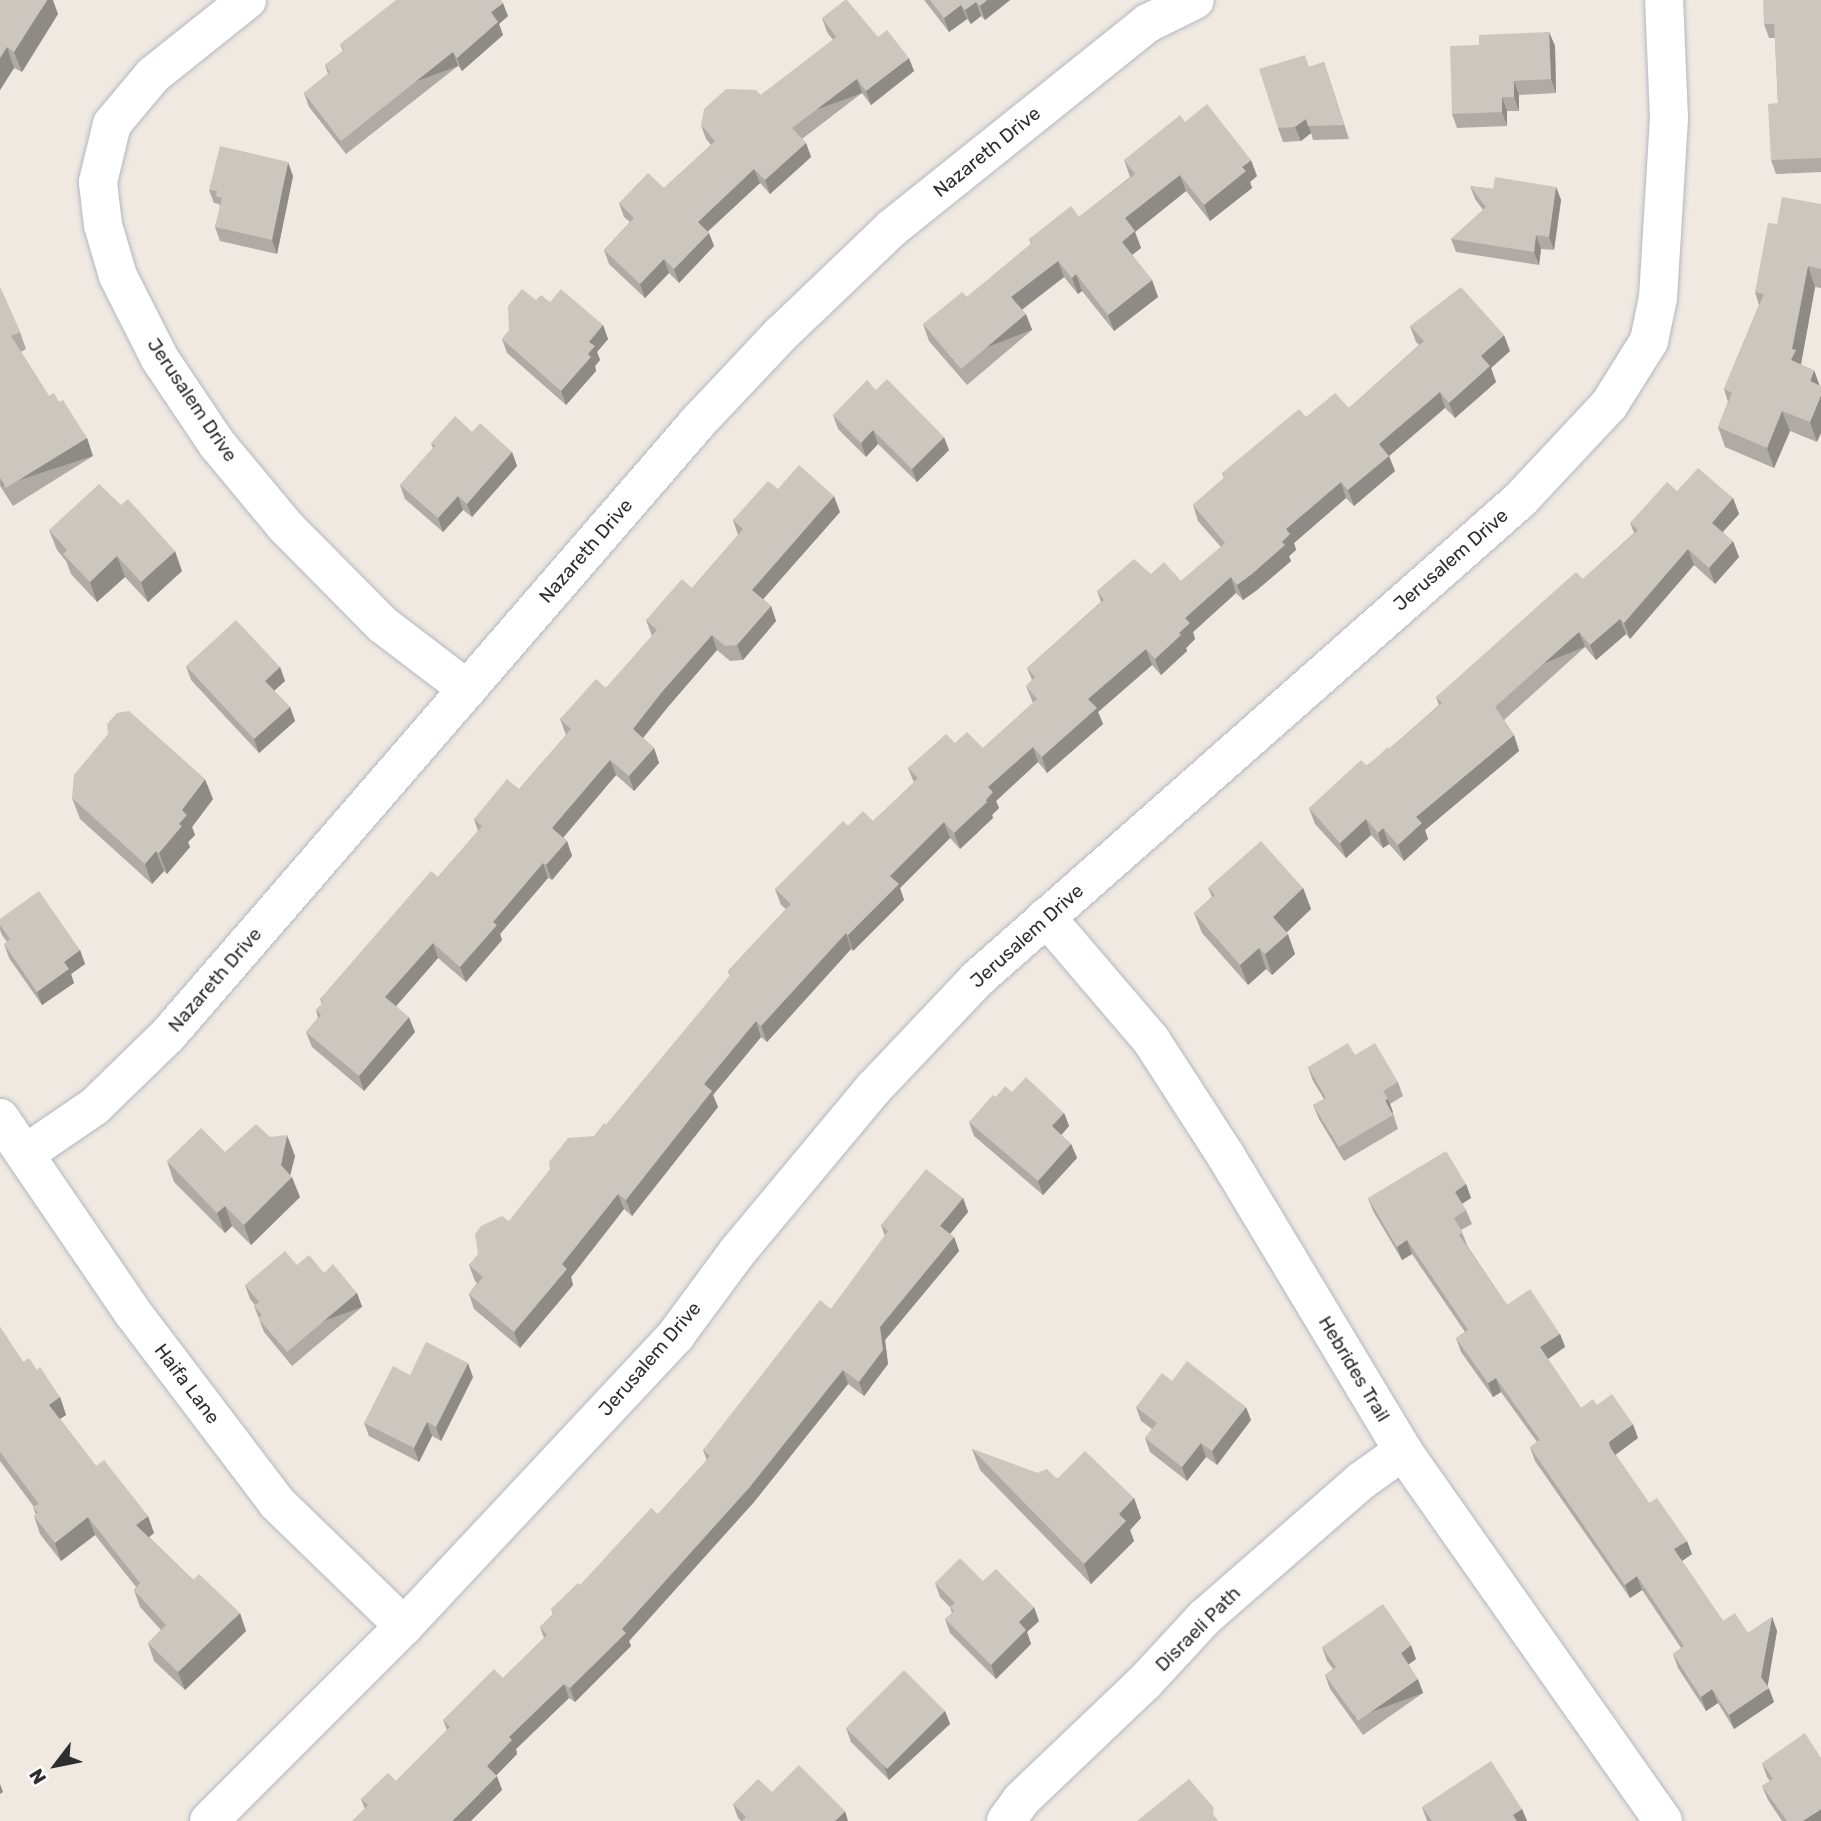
<!DOCTYPE html>
<style>
body{margin:0}
#map{position:relative;width:1821px;height:1821px;overflow:hidden;background:#efe9e1;font-family:Rubik,sans-serif}
div>[style]{position:absolute}
[style*='--x']{left:calc(var(--x)*1px);top:calc(var(--y)*1px);width:calc(var(--w)*1px);rotate:calc(var(--a)*1deg)}
.roads{filter:drop-shadow(0 0 2px #b4b7c1) drop-shadow(0 0 2px #b4b7c1)}
.minor>*{height:38px;margin:-19px;padding:0 19px;transform-origin:19px;border-radius:19px;background:#fff}
.wall>*{inset:0;background:#afaba4}
.shaded-wall>*{inset:0;background:#8e8b86;transform-origin:0 0}
.building>*{inset:0;background:#cbc7bf;transform-origin:0 0}
span{translate:-50% -50%;white-space:nowrap;text-align:center;line-height:1.15;-webkit-text-stroke:5px #fff;paint-order:stroke}
.street-label{font-size:19px;color:#2e2e2e}
.north{position:absolute;left:21px;top:1730px;width:70px;height:70px;-webkit-text-stroke:5px #fff;paint-order:stroke;rotate:238deg;font-size:19px;font-weight:700;line-height:28px;text-align:center;color:#2e2e2e}
.north::after{content:'';display:block;margin:auto;width:24px;height:32px;background:#2e2e2e;clip-path:polygon(50% 0,100% 100%,50% 72%,0 100%)}
</style>
<div id="map">
<div class="roads">
<div class="minor">
<div style="--x:247;--y:0;--w:120;--a:141.4"></div>
<div style="--x:153;--y:75;--w:64;--a:129.9"></div>
<div style="--x:112;--y:124;--w:60;--a:103.6"></div>
<div style="--x:98;--y:182;--w:43;--a:83.4"></div>
<div style="--x:103;--y:225;--w:53;--a:73.6"></div>
<div style="--x:118;--y:276;--w:93;--a:63.2"></div>
<div style="--x:160;--y:359;--w:102;--a:56.2"></div>
<div style="--x:217;--y:444;--w:107;--a:50.3"></div>
<div style="--x:285;--y:526;--w:139;--a:45.3"></div>
<div style="--x:383;--y:625;--w:106;--a:37.3"></div>
<div style="--x:1046;--y:917;--w:162;--a:49.5"></div>
<div style="--x:1151;--y:1040;--w:138;--a:57.1"></div>
<div style="--x:1226;--y:1156;--w:344;--a:59"></div>
<div style="--x:1403;--y:1451;--w:452;--a:54.9"></div>
<div style="--x:0;--y:1118;--w:236;--a:55.7"></div>
<div style="--x:133;--y:1313;--w:238;--a:52.8"></div>
<div style="--x:277;--y:1503;--w:177;--a:44.1"></div>
<div style="--x:25;--y:1154;--w:85;--a:-34.4"></div>
<div style="--x:95;--y:1106;--w:102;--a:-44.2"></div>
<div style="--x:168;--y:1035;--w:810;--a:-49.15"></div>
<div style="--x:698;--y:422;--w:121;--a:-46.7"></div>
<div style="--x:781;--y:334;--w:153;--a:-43.7"></div>
<div style="--x:892;--y:228;--w:328;--a:-38.7"></div>
<div style="--x:1148;--y:23;--w:52;--a:-26.1"></div>
<div style="--x:209;--y:1821;--w:276;--a:-45"></div>
<div style="--x:404;--y:1626;--w:398;--a:-46.9"></div>
<div style="--x:676;--y:1335;--w:104;--a:-53.6"></div>
<div style="--x:738;--y:1251;--w:212;--a:-50.2"></div>
<div style="--x:874;--y:1088;--w:150;--a:-46.6"></div>
<div style="--x:977;--y:979;--w:724;--a:-41.42"></div>
<div style="--x:1520;--y:500;--w:130;--a:-46.9"></div>
<div style="--x:1609;--y:405;--w:75;--a:-58"></div>
<div style="--x:1649;--y:341;--w:44;--a:-78.2"></div>
<div style="--x:1658;--y:298;--w:180;--a:-86.5"></div>
<div style="--x:1669;--y:118;--w:118;--a:-92.4"></div>
<div style="--x:1006;--y:1821;--w:26;--a:-54"></div>
<div style="--x:1021;--y:1800;--w:171;--a:-43.6"></div>
<div style="--x:1145;--y:1682;--w:87;--a:-47.3"></div>
<div style="--x:1204;--y:1618;--w:208;--a:-41.1"></div>
<div style="--x:1361;--y:1481;--w:52;--a:-35.5"></div>
</div>
</div>
<div class="wall">
<div style="clip-path:polygon(0 0,58px 14px,22px 72px,14px 68px,0 90px)"></div>
<div style="clip-path:polygon(924px 0,1010px 0,985px 20px,981px 16px,971px 24px,967px 19px,949px 32px)"></div>
<div style="clip-path:polygon(1821px 0,1821px 172px,1776px 174px,1771px 160px,1778px 103px,1775px 38px,1769px 38px,1764px 24px)"></div>
<div style="clip-path:polygon(508px 16px,499px 24px,503px 35px,462px 71px,458px 66px,346px 154px,309px 107px,304px 93px,328px 74px,325px 65px,343px 51px,340px 44px)"></div>
<div style="clip-path:polygon(822px 18px,878px 37px,914px 71px,871px 105px,862px 93px,802px 139px,806px 143px,811px 157px,770px 194px,760px 183px,708px 231px,714px 246px,679px 283px,669px 273px,645px 298px,609px 264px,604px 250px,630px 222px,624px 217px,619px 203px,664px 188px,711px 145px,706px 139px,701px 125px,761px 95px,833px 40px,827px 32px)"></div>
<div style="clip-path:polygon(1549px 32px,1555px 46px,1556px 93px,1519px 95px,1519px 111px,1507px 111px,1507px 126px,1457px 128px,1452px 114px,1479px 45px)"></div>
<div style="clip-path:polygon(1324px 62px,1349px 139px,1313px 140px,1311px 133px,1301px 141px,1283px 142px,1278px 128px,1309px 67px)"></div>
<div style="clip-path:polygon(1185px 122px,1257px 176px,1250px 182px,1252px 188px,1210px 221px,1186px 191px,1135px 232px,1141px 248px,1132px 255px,1152px 280px,1158px 297px,1114px 331px,1082px 291px,1078px 294px,1064px 277px,1022px 310px,1032px 330px,967px 385px,929px 341px,923px 324px,967px 297px,1031px 244px,1029px 239px,1079px 217px,1130px 177px,1124px 160px)"></div>
<div style="clip-path:polygon(293px 176px,277px 254px,220px 241px,215px 227px,220px 208px,219px 204px,214px 203px,209px 190px)"></div>
<div style="clip-path:polygon(1470px 186px,1493px 189px,1556px 187px,1561px 200px,1554px 250px,1541px 249px,1539px 265px,1456px 252px,1451px 239px,1483px 210px,1475px 199px)"></div>
<div style="clip-path:polygon(1821px 204px,1821px 288px,1815px 287px,1801px 364px,1817px 442px,1790px 431px,1774px 468px,1725px 447px,1718px 427px,1728px 402px,1724px 389px,1759px 305px,1755px 292px,1777px 224px)"></div>
<div style="clip-path:polygon(0 287px,20px 332px,26px 349px,21px 352px,49px 396px,59px 402px,87px 438px,93px 456px,13px 506px,0 486px)"></div>
<div style="clip-path:polygon(536px 300px,550px 302px,603px 325px,608px 339px,597px 352px,600px 360px,595px 366px,596px 371px,566px 405px,507px 353px,502px 339px)"></div>
<div style="clip-path:polygon(1410px 326px,1510px 351px,1491px 368px,1496px 382px,1455px 418px,1445px 408px,1389px 456px,1395px 471px,1354px 506px,1346px 498px,1294px 543px,1296px 550px,1289px 556px,1291px 561px,1257px 590px,1243px 600px,1236px 593px,1193px 632px,1195px 639px,1186px 648px,1187px 651px,1161px 675px,1152px 665px,1098px 712px,1103px 724px,1047px 773px,1038px 762px,996px 801px,999px 808px,992px 815px,993px 818px,960px 849px,950px 838px,900px 888px,904px 900px,853px 951px,851px 949px,767px 1042px,761px 1037px,713px 1095px,718px 1107px,632px 1216px,624px 1209px,571px 1277px,573px 1285px,520px 1348px,474px 1309px,469px 1294px,477px 1283px,475px 1281px,469px 1265px,509px 1221px,606px 1125px,730px 976px,728px 971px,786px 909px,781px 905px,775px 889px,848px 826px,873px 821px,914px 783px,908px 768px,955px 743px,983px 748px,1033px 703px,1026px 686px,1032px 680px,1027px 668px,1101px 602px,1097px 591px,1151px 574px,1181px 581px,1221px 547px,1198px 521px,1193px 505px,1224px 478px,1222px 473px,1306px 417px,1349px 408px,1419px 345px,1416px 342px)"></div>
<div style="clip-path:polygon(876px 390px,949px 450px,917px 482px,878px 444px,866px 457px,838px 429px,833px 415px)"></div>
<div style="clip-path:polygon(472px 432px,512px 452px,517px 466px,472px 517px,463px 510px,443px 532px,405px 499px,400px 485px,433px 448px,431px 443px)"></div>
<div style="clip-path:polygon(778px 489px,840px 512px,763px 599px,771px 606px,776px 621px,743px 660px,730px 661px,717px 650px,667px 708px,643px 738px,654px 748px,659px 763px,634px 791px,616px 775px,563px 837px,567px 841px,572px 856px,552px 880px,548px 878px,500px 934px,502px 940px,466px 982px,438px 958px,396px 1006px,415px 1032px,364px 1091px,312px 1047px,306px 1032px,318px 1018px,316px 1010px,322px 1004px,320px 999px,438px 877px,478px 831px,474px 819px,519px 789px,566px 735px,560px 719px,606px 688px,652px 636px,646px 620px,692px 588px,738px 535px,733px 520px)"></div>
<div style="clip-path:polygon(1677px 491px,1733px 498px,1739px 514px,1723px 532px,1739px 557px,1715px 584px,1694px 565px,1630px 639px,1626px 634px,1596px 660px,1585px 647px,1504px 720px,1514px 735px,1519px 751px,1425px 830px,1428px 839px,1404px 861px,1389px 844px,1383px 848px,1371px 835px,1346px 858px,1315px 824px,1309px 808px,1389px 749px,1439px 705px,1436px 697px,1583px 579px,1634px 533px,1630px 523px)"></div>
<div style="clip-path:polygon(49px 530px,182px 571px,148px 602px,125px 577px,97px 602px,71px 574px,66px 561px,57px 550px)"></div>
<div style="clip-path:polygon(186px 666px,280px 667px,285px 681px,274px 691px,290px 707px,295px 721px,259px 753px,191px 680px)"></div>
<div style="clip-path:polygon(72px 798px,213px 799px,192px 827px,195px 835px,188px 842px,190px 847px,167px 874px,164px 871px,152px 884px,80px 819px)"></div>
<div style="clip-path:polygon(1208px 888px,1303px 888px,1311px 909px,1286px 932px,1295px 954px,1272px 975px,1266px 969px,1248px 985px,1202px 933px,1194px 913px,1212px 897px)"></div>
<div style="clip-path:polygon(0 919px,80px 950px,85px 964px,71px 974px,74px 983px,42px 1005px,9px 958px,4px 944px,7px 942px,2px 935px,0 930px)"></div>
<div style="clip-path:polygon(1355px 1055px,1398px 1082px,1403px 1096px,1390px 1104px,1398px 1129px,1344px 1161px,1319px 1119px,1313px 1105px,1324px 1099px,1313px 1081px,1308px 1067px)"></div>
<div style="clip-path:polygon(1012px 1092px,1064px 1113px,1069px 1126px,1061px 1135px,1071px 1144px,1077px 1158px,1043px 1195px,974px 1136px,969px 1122px,996px 1097px)"></div>
<div style="clip-path:polygon(270px 1137px,295px 1156px,290px 1175px,300px 1197px,251px 1245px,232px 1226px,225px 1233px,174px 1182px,167px 1161px,225px 1152px)"></div>
<div style="clip-path:polygon(1466px 1184px,1471px 1198px,1462px 1204px,1466px 1210px,1472px 1224px,1461px 1230px,1468px 1247px,1507px 1305px,1560px 1334px,1565px 1347px,1548px 1359px,1581px 1408px,1597px 1405px,1638px 1438px,1615px 1454px,1649px 1503px,1692px 1554px,1682px 1561px,1723px 1621px,1748px 1633px,1772px 1617px,1777px 1631px,1767px 1686px,1774px 1702px,1734px 1729px,1718px 1703px,1706px 1711px,1678px 1668px,1673px 1654px,1681px 1648px,1642px 1590px,1630px 1598px,1535px 1461px,1530px 1447px,1537px 1442px,1501px 1392px,1493px 1397px,1461px 1352px,1456px 1338px,1465px 1332px,1412px 1254px,1402px 1260px,1373px 1211px,1368px 1198px)"></div>
<div style="clip-path:polygon(963px 1198px,968px 1212px,950px 1234px,954px 1237px,959px 1251px,885px 1340px,888px 1364px,864px 1396px,848px 1384px,754px 1502px,629px 1641px,631px 1646px,575px 1702px,569px 1698px,516px 1749px,517px 1754px,496px 1775px,502px 1790px,365px 1809px,361px 1799px,396px 1781px,447px 1730px,443px 1720px,503px 1678px,544px 1638px,540px 1627px,553px 1614px,551px 1609px,580px 1585px,658px 1514px,707px 1461px,703px 1450px,831px 1309px,885px 1236px,881px 1225px)"></div>
<div style="clip-path:polygon(297px 1265px,324px 1273px,357px 1293px,362px 1307px,292px 1366px,264px 1332px,254px 1306px,255px 1305px,250px 1299px,245px 1285px)"></div>
<div style="clip-path:polygon(0 1327px,23px 1362px,37px 1370px,60px 1397px,66px 1415px,60px 1419px,96px 1466px,154px 1533px,149px 1537px,246px 1631px,185px 1690px,154px 1661px,148px 1643px,161px 1630px,140px 1607px,134px 1590px,136px 1587px,95px 1535px,61px 1561px,40px 1534px,34px 1516px,36px 1515px,33px 1507px,34px 1507px,0 1461px)"></div>
<div style="clip-path:polygon(410px 1375px,473px 1377px,441px 1441px,432px 1436px,419px 1462px,369px 1436px,364px 1423px)"></div>
<div style="clip-path:polygon(1172px 1381px,1251px 1420px,1217px 1465px,1206px 1457px,1187px 1481px,1150px 1452px,1145px 1438px,1152px 1429px,1141px 1421px,1136px 1407px)"></div>
<div style="clip-path:polygon(972px 1449px,1037px 1473px,1134px 1498px,1141px 1518px,1130px 1530px,1134px 1541px,1091px 1584px,980px 1470px)"></div>
<div style="clip-path:polygon(983px 1581px,1039px 1621px,1027px 1632px,1031px 1644px,996px 1679px,950px 1633px,945px 1619px,952px 1613px,950px 1607px,940px 1597px,935px 1583px)"></div>
<div style="clip-path:polygon(1322px 1647px,1416px 1659px,1408px 1665px,1423px 1693px,1363px 1735px,1330px 1689px,1325px 1675px,1333px 1669px,1327px 1661px)"></div>
<div style="clip-path:polygon(945px 1711px,950px 1724px,889px 1780px,851px 1742px,846px 1728px)"></div>
<div style="clip-path:polygon(1762px 1763px,1821px 1821px,1782px 1821px,1768px 1800px,1762px 1786px,1770px 1781px,1767px 1777px)"></div>
<div style="clip-path:polygon(772px 1792px,848px 1821px,741px 1821px,738px 1818px,733px 1804px)"></div>
<div style="clip-path:polygon(1422px 1807px,1522px 1809px,1527px 1821px,1427px 1821px)"></div>
</div>
<div class="shaded-wall">
<div style="clip-path:polygon(47px 0,53px 0,58px 14px,22px 72px,14px 52px)"></div>
<div style="clip-path:polygon(987px 0,1010px 0,985px 20px,980px 6px)"></div>
<div style="clip-path:polygon(976px 2px,981px 16px,971px 24px,965px 10px)"></div>
<div style="clip-path:polygon(503px 3px,508px 16px,499px 24px,503px 35px,462px 71px,457px 58px,491px 12px)"></div>
<div style="clip-path:polygon(961px 5px,967px 19px,949px 32px,944px 18px)"></div>
<div style="clip-path:polygon(1549px 32px,1555px 46px,1556px 93px,1551px 79px)"></div>
<div style="clip-path:polygon(7px 47px,14px 68px,0 90px,0 58px)"></div>
<div style="left:453px;top:52px;width:15px;height:143px;rotate:70deg"></div>
<div style="clip-path:polygon(909px 58px,914px 71px,871px 105px,866px 91px)"></div>
<div style="left:857px;top:79px;width:15px;height:81px;rotate:70deg"></div>
<div style="clip-path:polygon(1514px 81px,1519px 95px,1519px 111px,1514px 97px)"></div>
<div style="clip-path:polygon(1502px 97px,1507px 111px,1507px 126px,1502px 112px)"></div>
<div style="clip-path:polygon(1306px 119px,1311px 133px,1301px 141px,1295px 127px)"></div>
<div style="clip-path:polygon(806px 143px,811px 157px,770px 194px,765px 180px)"></div>
<div style="clip-path:polygon(1251px 160px,1257px 176px,1250px 182px,1252px 188px,1210px 221px,1204px 205px,1242px 167px)"></div>
<div style="clip-path:polygon(288px 162px,293px 176px,277px 254px,272px 240px)"></div>
<div style="clip-path:polygon(754px 169px,760px 183px,703px 236px,698px 222px)"></div>
<div style="clip-path:polygon(1180px 175px,1186px 191px,1135px 232px,1141px 248px,1128px 258px,1122px 242px,1125px 218px)"></div>
<div style="clip-path:polygon(1556px 187px,1561px 200px,1554px 250px,1549px 237px)"></div>
<div style="clip-path:polygon(709px 233px,714px 246px,679px 283px,674px 269px)"></div>
<div style="clip-path:polygon(1536px 235px,1541px 249px,1539px 265px,1534px 252px)"></div>
<div style="clip-path:polygon(664px 259px,669px 273px,645px 298px,640px 284px)"></div>
<div style="clip-path:polygon(1058px 261px,1064px 277px,1017px 313px,1011px 297px)"></div>
<div style="clip-path:polygon(1808px 266px,1815px 287px,1801px 364px,1803px 371px,1791px 360px,1792px 349px)"></div>
<div style="clip-path:polygon(1076px 274px,1082px 291px,1078px 294px,1072px 278px)"></div>
<div style="clip-path:polygon(1152px 280px,1158px 297px,1114px 331px,1108px 315px)"></div>
<div style="left:1026px;top:314px;width:17px;height:85px;rotate:69deg"></div>
<div style="clip-path:polygon(603px 325px,608px 339px,597px 352px,600px 360px,595px 366px,596px 371px,566px 405px,561px 391px,588px 354px,589px 342px)"></div>
<div style="clip-path:polygon(1504px 335px,1510px 351px,1491px 368px,1496px 382px,1455px 418px,1449px 403px,1481px 356px)"></div>
<div style="clip-path:polygon(1814px 370px,1821px 389px,1810px 381px)"></div>
<div style="clip-path:polygon(1440px 392px,1445px 408px,1389px 456px,1395px 471px,1354px 506px,1348px 490px,1379px 444px)"></div>
<div style="clip-path:polygon(1821px 395px,1821px 433px,1817px 442px,1810px 422px)"></div>
<div style="clip-path:polygon(1782px 411px,1790px 431px,1774px 468px,1767px 448px)"></div>
<div style="clip-path:polygon(873px 430px,878px 444px,866px 457px,861px 443px)"></div>
<div style="clip-path:polygon(944px 437px,949px 450px,917px 482px,912px 469px)"></div>
<div style="left:87px;top:438px;width:19px;height:95px;rotate:72deg"></div>
<div style="clip-path:polygon(512px 452px,517px 466px,472px 517px,467px 504px)"></div>
<div style="clip-path:polygon(1341px 482px,1346px 498px,1294px 543px,1296px 550px,1289px 556px,1291px 561px,1257px 590px,1243px 600px,1237px 585px,1282px 542px,1286px 529px)"></div>
<div style="clip-path:polygon(458px 496px,463px 510px,443px 532px,438px 518px)"></div>
<div style="clip-path:polygon(834px 496px,840px 512px,758px 605px,752px 590px)"></div>
<div style="clip-path:polygon(1733px 498px,1739px 514px,1717px 538px,1712px 523px)"></div>
<div style="clip-path:polygon(1733px 541px,1739px 557px,1715px 584px,1709px 568px)"></div>
<div style="clip-path:polygon(1688px 549px,1694px 565px,1630px 639px,1624px 623px)"></div>
<div style="clip-path:polygon(175px 551px,182px 571px,148px 602px,141px 582px)"></div>
<div style="clip-path:polygon(117px 556px,125px 577px,97px 602px,90px 582px)"></div>
<div style="clip-path:polygon(1231px 577px,1236px 593px,1193px 632px,1195px 639px,1186px 648px,1187px 651px,1161px 675px,1155px 659px,1179px 633px,1185px 618px)"></div>
<div style="clip-path:polygon(771px 606px,776px 621px,743px 660px,737px 645px)"></div>
<div style="clip-path:polygon(1620px 619px,1626px 634px,1596px 660px,1590px 645px)"></div>
<div style="left:1579px;top:632px;width:16px;height:113px;rotate:68deg"></div>
<div style="clip-path:polygon(712px 635px,717px 650px,667px 708px,638px 744px,633px 729px,661px 693px)"></div>
<div style="clip-path:polygon(1146px 649px,1152px 665px,1098px 712px,1103px 724px,1047px 773px,1042px 757px,1088px 699px)"></div>
<div style="clip-path:polygon(280px 667px,285px 681px,270px 694px,265px 681px)"></div>
<div style="clip-path:polygon(290px 707px,295px 721px,259px 753px,254px 739px)"></div>
<div style="clip-path:polygon(1514px 735px,1519px 751px,1425px 830px,1428px 839px,1404px 861px,1398px 845px,1416px 817px)"></div>
<div style="clip-path:polygon(1033px 747px,1038px 762px,996px 801px,999px 808px,992px 815px,993px 818px,960px 849px,954px 833px,986px 800px,988px 787px)"></div>
<div style="clip-path:polygon(654px 748px,659px 763px,634px 791px,629px 776px)"></div>
<div style="clip-path:polygon(610px 760px,616px 775px,558px 844px,552px 828px)"></div>
<div style="clip-path:polygon(205px 779px,213px 799px,192px 827px,195px 835px,188px 842px,190px 847px,167px 874px,159px 853px,179px 824px,182px 810px)"></div>
<div style="clip-path:polygon(1366px 819px,1371px 835px,1346px 858px,1340px 843px)"></div>
<div style="clip-path:polygon(944px 822px,950px 838px,900px 888px,904px 900px,853px 951px,848px 935px,890px 876px)"></div>
<div style="clip-path:polygon(1383px 828px,1389px 844px,1383px 848px,1378px 833px)"></div>
<div style="clip-path:polygon(567px 841px,572px 856px,552px 880px,546px 865px)"></div>
<div style="clip-path:polygon(156px 851px,164px 871px,152px 884px,145px 864px)"></div>
<div style="clip-path:polygon(543px 863px,548px 878px,500px 934px,502px 940px,466px 982px,460px 967px,493px 922px)"></div>
<div style="clip-path:polygon(1303px 888px,1311px 909px,1281px 938px,1273px 917px)"></div>
<div style="clip-path:polygon(846px 933px,851px 949px,767px 1042px,761px 1026px)"></div>
<div style="clip-path:polygon(1288px 934px,1295px 954px,1272px 975px,1265px 954px)"></div>
<div style="clip-path:polygon(433px 943px,438px 958px,391px 1012px,385px 997px)"></div>
<div style="clip-path:polygon(1259px 948px,1266px 969px,1248px 985px,1240px 965px)"></div>
<div style="clip-path:polygon(80px 950px,85px 964px,71px 974px,74px 983px,42px 1005px,37px 992px,64px 962px)"></div>
<div style="clip-path:polygon(409px 1017px,415px 1032px,364px 1091px,359px 1076px)"></div>
<div style="clip-path:polygon(756px 1021px,761px 1037px,713px 1095px,718px 1107px,632px 1216px,626px 1200px,704px 1084px)"></div>
<div style="clip-path:polygon(1388px 1099px,1393px 1112px,1390px 1114px,1385px 1100px)"></div>
<div style="clip-path:polygon(1064px 1113px,1069px 1126px,1057px 1140px,1052px 1126px)"></div>
<div style="clip-path:polygon(287px 1135px,295px 1156px,289px 1180px,292px 1177px,300px 1197px,251px 1245px,244px 1225px,281px 1165px)"></div>
<div style="clip-path:polygon(1071px 1144px,1077px 1158px,1043px 1195px,1038px 1181px)"></div>
<div style="clip-path:polygon(1466px 1184px,1471px 1198px,1460px 1205px,1455px 1192px)"></div>
<div style="clip-path:polygon(618px 1194px,624px 1209px,571px 1277px,573px 1285px,520px 1348px,514px 1332px,562px 1264px)"></div>
<div style="clip-path:polygon(963px 1198px,968px 1212px,945px 1240px,940px 1226px)"></div>
<div style="clip-path:polygon(225px 1206px,232px 1226px,225px 1233px,217px 1213px)"></div>
<div style="clip-path:polygon(954px 1237px,959px 1251px,885px 1340px,888px 1364px,864px 1396px,859px 1382px,880px 1327px)"></div>
<div style="clip-path:polygon(1407px 1240px,1412px 1254px,1402px 1260px,1397px 1247px)"></div>
<div style="left:357px;top:1293px;width:15px;height:92px;rotate:70deg"></div>
<div style="clip-path:polygon(1560px 1334px,1565px 1347px,1545px 1361px,1540px 1347px)"></div>
<div style="clip-path:polygon(468px 1363px,473px 1377px,441px 1441px,436px 1427px)"></div>
<div style="clip-path:polygon(843px 1370px,848px 1384px,754px 1502px,629px 1641px,631px 1646px,575px 1702px,570px 1688px)"></div>
<div style="clip-path:polygon(1496px 1378px,1501px 1392px,1493px 1397px,1488px 1383px)"></div>
<div style="clip-path:polygon(60px 1397px,66px 1415px,55px 1422px,49px 1405px)"></div>
<div style="clip-path:polygon(1246px 1407px,1251px 1420px,1217px 1465px,1212px 1451px)"></div>
<div style="clip-path:polygon(427px 1422px,432px 1436px,419px 1462px,414px 1448px)"></div>
<div style="clip-path:polygon(1633px 1424px,1638px 1438px,1614px 1456px,1609px 1442px)"></div>
<div style="clip-path:polygon(1201px 1443px,1206px 1457px,1187px 1481px,1182px 1467px)"></div>
<div style="clip-path:polygon(1134px 1498px,1141px 1518px,1130px 1530px,1134px 1541px,1091px 1584px,1084px 1564px,1119px 1514px)"></div>
<div style="clip-path:polygon(148px 1516px,154px 1533px,143px 1542px,136px 1525px)"></div>
<div style="clip-path:polygon(88px 1517px,95px 1535px,61px 1561px,55px 1543px)"></div>
<div style="clip-path:polygon(1687px 1541px,1692px 1554px,1679px 1563px,1674px 1549px)"></div>
<div style="clip-path:polygon(1637px 1576px,1642px 1590px,1630px 1598px,1625px 1585px)"></div>
<div style="clip-path:polygon(1034px 1607px,1039px 1621px,1027px 1632px,1031px 1644px,996px 1679px,991px 1665px,1019px 1622px)"></div>
<div style="clip-path:polygon(240px 1613px,246px 1631px,185px 1690px,178px 1672px)"></div>
<div style="clip-path:polygon(1772px 1617px,1777px 1631px,1767px 1690px,1769px 1688px,1774px 1702px,1734px 1729px,1729px 1715px,1761px 1677px)"></div>
<div style="clip-path:polygon(1411px 1645px,1416px 1659px,1406px 1666px,1401px 1653px)"></div>
<div style="left:1418px;top:1679px;width:15px;height:73px;rotate:70deg"></div>
<div style="clip-path:polygon(564px 1684px,569px 1698px,516px 1749px,517px 1754px,492px 1780px,487px 1766px,509px 1737px)"></div>
<div style="clip-path:polygon(1712px 1689px,1718px 1703px,1706px 1711px,1701px 1697px)"></div>
<div style="clip-path:polygon(945px 1711px,950px 1724px,889px 1780px,884px 1766px)"></div>
<div style="clip-path:polygon(497px 1776px,502px 1790px,471px 1821px,452px 1821px)"></div>
<div style="clip-path:polygon(0 1784px,3px 1792px,0 1794px)"></div>
<div style="clip-path:polygon(1522px 1809px,1527px 1821px,1515px 1821px,1513px 1815px)"></div>
<div style="clip-path:polygon(1821px 1809px,1821px 1821px,1803px 1821px)"></div>
<div style="clip-path:polygon(845px 1811px,848px 1821px,835px 1821px)"></div>
</div>
<div class="building">
<div style="clip-path:polygon(0 0,47px 0,14px 52px,7px 47px,0 58px)"></div>
<div style="clip-path:polygon(396px 0,501px 0,503px 3px,491px 12px,498px 22px,457px 58px,453px 52px,341px 141px,304px 93px,330px 72px,325px 65px,344px 50px,340px 44px)"></div>
<div style="clip-path:polygon(845px 0,847px 0,878px 37px,887px 30px,909px 58px,866px 91px,857px 79px,792px 128px,806px 143px,765px 180px,754px 169px,698px 222px,709px 233px,674px 269px,664px 259px,640px 284px,604px 250px,634px 218px,619px 203px,648px 173px,664px 188px,715px 141px,701px 125px,704px 109px,726px 89px,756px 90px,761px 95px,836px 37px,822px 18px)"></div>
<div style="clip-path:polygon(930px 0,987px 0,980px 6px,976px 2px,965px 10px,961px 5px,944px 18px)"></div>
<div style="clip-path:polygon(1763px 0,1821px 0,1821px 158px,1771px 160px,1768px 104px,1778px 103px,1774px 24px,1764px 24px)"></div>
<div style="clip-path:polygon(1549px 32px,1551px 79px,1514px 81px,1514px 97px,1502px 97px,1502px 112px,1452px 114px,1450px 46px,1479px 45px,1479px 35px)"></div>
<div style="clip-path:polygon(1305px 55px,1309px 67px,1324px 62px,1344px 125px,1308px 126px,1306px 119px,1295px 127px,1278px 128px,1259px 69px)"></div>
<div style="clip-path:polygon(1207px 104px,1251px 160px,1242px 167px,1246px 171px,1204px 205px,1180px 175px,1125px 218px,1135px 231px,1122px 242px,1152px 280px,1108px 315px,1076px 274px,1072px 278px,1058px 261px,1011px 297px,1026px 314px,961px 369px,923px 324px,962px 292px,967px 297px,1032px 243px,1029px 239px,1071px 206px,1079px 217px,1135px 174px,1124px 160px,1180px 115px,1185px 122px)"></div>
<div style="clip-path:polygon(220px 146px,288px 162px,272px 240px,215px 227px,222px 198px,216px 196px,217px 191px,209px 190px)"></div>
<div style="clip-path:polygon(1495px 177px,1556px 187px,1549px 237px,1536px 235px,1534px 252px,1451px 239px,1486px 207px,1470px 186px,1493px 189px)"></div>
<div style="clip-path:polygon(1782px 197px,1821px 204px,1821px 269px,1808px 266px,1792px 349px,1796px 350px,1791px 360px,1814px 370px,1810px 381px,1821px 386px,1821px 395px,1810px 422px,1782px 411px,1767px 448px,1718px 427px,1732px 393px,1724px 389px,1764px 294px,1755px 292px,1768px 223px,1777px 224px)"></div>
<div style="clip-path:polygon(0 287px,20px 332px,11px 336px,49px 396px,54px 393px,59px 402px,63px 400px,87px 438px,6px 488px,0 478px)"></div>
<div style="clip-path:polygon(1461px 287px,1504px 335px,1481px 356px,1490px 366px,1449px 403px,1440px 392px,1379px 444px,1389px 456px,1348px 490px,1341px 482px,1286px 529px,1290px 534px,1282px 542px,1285px 545px,1252px 574px,1237px 585px,1231px 577px,1185px 618px,1190px 623px,1179px 633px,1181px 635px,1155px 659px,1146px 649px,1088px 699px,1097px 708px,1042px 757px,1033px 747px,988px 787px,993px 792px,986px 800px,987px 802px,954px 833px,944px 822px,890px 876px,899px 884px,848px 935px,846px 933px,761px 1026px,756px 1021px,704px 1084px,712px 1091px,626px 1200px,618px 1194px,562px 1264px,567px 1269px,514px 1332px,469px 1294px,483px 1277px,469px 1265px,478px 1254px,475px 1234px,481px 1226px,502px 1216px,509px 1221px,550px 1169px,549px 1162px,568px 1138px,594px 1136px,604px 1123px,606px 1125px,731px 974px,728px 971px,791px 904px,775px 889px,843px 821px,848px 826px,863px 811px,873px 821px,918px 778px,908px 768px,946px 734px,955px 743px,967px 732px,983px 748px,1037px 699px,1026px 686px,1035px 677px,1027px 668px,1104px 600px,1097px 591px,1134px 559px,1151px 574px,1164px 562px,1181px 581px,1225px 543px,1193px 505px,1225px 477px,1222px 473px,1299px 409px,1306px 417px,1335px 393px,1349px 408px,1424px 341px,1410px 326px)"></div>
<div style="clip-path:polygon(522px 289px,536px 300px,541px 295px,550px 302px,561px 289px,603px 325px,589px 342px,595px 346px,588px 354px,591px 357px,561px 391px,502px 339px,509px 330px,508px 306px)"></div>
<div style="clip-path:polygon(887px 379px,944px 437px,912px 469px,873px 430px,861px 443px,833px 415px,867px 380px,876px 390px)"></div>
<div style="clip-path:polygon(455px 416px,472px 432px,480px 423px,512px 452px,467px 504px,458px 496px,438px 518px,400px 485px,435px 446px,431px 443px)"></div>
<div style="clip-path:polygon(799px 465px,834px 496px,752px 590px,771px 606px,737px 645px,725px 646px,712px 635px,661px 693px,633px 729px,654px 748px,629px 776px,610px 760px,552px 828px,567px 841px,546px 865px,543px 863px,493px 922px,497px 925px,460px 967px,433px 943px,385px 997px,409px 1017px,359px 1076px,306px 1032px,321px 1015px,316px 1010px,323px 1002px,320px 999px,431px 871px,438px 877px,482px 826px,474px 819px,507px 779px,519px 789px,571px 729px,560px 719px,596px 679px,606px 688px,657px 630px,646px 620px,682px 579px,692px 588px,743px 529px,733px 520px,768px 481px,778px 489px)"></div>
<div style="clip-path:polygon(1698px 468px,1733px 498px,1712px 523px,1733px 541px,1709px 568px,1688px 549px,1624px 623px,1620px 619px,1590px 645px,1579px 632px,1495px 707px,1514px 735px,1416px 817px,1422px 823px,1398px 845px,1383px 828px,1378px 833px,1366px 819px,1340px 843px,1309px 808px,1361px 760px,1367px 766px,1388px 747px,1389px 749px,1442px 703px,1436px 697px,1576px 572px,1583px 579px,1638px 530px,1630px 523px,1667px 482px,1677px 491px)"></div>
<div style="clip-path:polygon(99px 484px,121px 505px,128px 499px,175px 551px,141px 582px,117px 556px,90px 582px,63px 554px,67px 550px,49px 530px)"></div>
<div style="clip-path:polygon(236px 620px,280px 667px,265px 681px,290px 707px,254px 739px,186px 666px)"></div>
<div style="clip-path:polygon(129px 711px,205px 779px,182px 810px,187px 815px,179px 824px,182px 826px,159px 853px,156px 851px,145px 864px,72px 798px,74px 775px,108px 734px,107px 724px,117px 713px)"></div>
<div style="clip-path:polygon(1261px 841px,1303px 888px,1273px 917px,1288px 934px,1265px 954px,1259px 948px,1240px 965px,1194px 913px,1215px 895px,1208px 888px)"></div>
<div style="clip-path:polygon(39px 891px,80px 950px,64px 962px,69px 969px,37px 992px,4px 944px,10px 939px,0 925px,0 919px)"></div>
<div style="clip-path:polygon(1348px 1043px,1355px 1055px,1375px 1043px,1398px 1082px,1383px 1091px,1388px 1099px,1385px 1100px,1393px 1115px,1339px 1147px,1313px 1105px,1326px 1098px,1308px 1067px)"></div>
<div style="clip-path:polygon(1026px 1077px,1064px 1113px,1052px 1126px,1071px 1144px,1038px 1181px,969px 1122px,993px 1095px,996px 1097px,1005px 1086px,1012px 1092px)"></div>
<div style="clip-path:polygon(256px 1124px,270px 1137px,287px 1135px,281px 1165px,292px 1177px,244px 1225px,225px 1206px,217px 1213px,167px 1161px,201px 1128px,225px 1152px)"></div>
<div style="clip-path:polygon(1446px 1151px,1466px 1184px,1455px 1192px,1466px 1210px,1454px 1218px,1463px 1233px,1459px 1235px,1507px 1305px,1530px 1289px,1560px 1334px,1540px 1347px,1581px 1408px,1593px 1399px,1597px 1405px,1612px 1394px,1633px 1424px,1609px 1442px,1609px 1446px,1649px 1503px,1657px 1498px,1687px 1541px,1674px 1549px,1723px 1621px,1735px 1613px,1748px 1633px,1772px 1617px,1761px 1677px,1769px 1688px,1729px 1715px,1712px 1689px,1701px 1697px,1673px 1654px,1684px 1646px,1637px 1576px,1625px 1585px,1530px 1447px,1540px 1440px,1496px 1378px,1488px 1383px,1456px 1338px,1468px 1330px,1407px 1240px,1397px 1247px,1368px 1198px)"></div>
<div style="clip-path:polygon(926px 1169px,963px 1198px,940px 1226px,954px 1237px,880px 1327px,883px 1350px,859px 1382px,843px 1370px,749px 1488px,622px 1629px,626px 1633px,570px 1688px,564px 1684px,509px 1737px,512px 1740px,487px 1766px,497px 1776px,452px 1821px,352px 1821px,368px 1805px,361px 1799px,388px 1773px,396px 1781px,450px 1727px,443px 1720px,494px 1669px,503px 1678px,547px 1635px,540px 1627px,554px 1613px,551px 1609px,578px 1583px,580px 1585px,651px 1508px,658px 1514px,710px 1456px,703px 1450px,820px 1300px,831px 1309px,888px 1231px,881px 1225px)"></div>
<div style="clip-path:polygon(285px 1251px,297px 1265px,309px 1255px,324px 1273px,333px 1264px,357px 1293px,287px 1352px,258px 1318px,262px 1315px,254px 1306px,259px 1302px,245px 1285px)"></div>
<div style="clip-path:polygon(0 1327px,23px 1362px,29px 1358px,37px 1370px,40px 1367px,60px 1397px,49px 1405px,96px 1466px,104px 1460px,148px 1516px,136px 1525px,193px 1580px,199px 1574px,240px 1613px,178px 1672px,148px 1643px,166px 1625px,134px 1590px,140px 1583px,88px 1517px,55px 1543px,34px 1516px,38px 1513px,33px 1507px,39px 1504px,0 1452px)"></div>
<div style="clip-path:polygon(426px 1342px,468px 1363px,436px 1427px,427px 1422px,414px 1448px,364px 1423px,393px 1366px,410px 1375px)"></div>
<div style="clip-path:polygon(1187px 1361px,1246px 1407px,1212px 1451px,1201px 1443px,1182px 1467px,1145px 1438px,1157px 1423px,1136px 1407px,1162px 1373px,1172px 1381px)"></div>
<div style="clip-path:polygon(972px 1449px,1037px 1473px,1047px 1469px,1057px 1479px,1085px 1451px,1134px 1498px,1119px 1514px,1126px 1521px,1084px 1564px)"></div>
<div style="clip-path:polygon(960px 1558px,983px 1581px,996px 1569px,1034px 1607px,1019px 1622px,1026px 1630px,991px 1665px,945px 1619px,954px 1611px,950px 1607px,955px 1603px,935px 1583px)"></div>
<div style="clip-path:polygon(1383px 1604px,1411px 1645px,1401px 1653px,1418px 1679px,1358px 1721px,1325px 1675px,1336px 1667px,1322px 1647px)"></div>
<div style="left:904px;top:1670px;width:58px;height:82px;rotate:45deg"></div>
<div style="clip-path:polygon(1805px 1733px,1821px 1758px,1821px 1809px,1803px 1821px,1787px 1821px,1762px 1786px,1773px 1779px,1762px 1763px)"></div>
<div style="clip-path:polygon(1491px 1761px,1522px 1809px,1513px 1815px,1517px 1821px,1432px 1821px,1422px 1807px)"></div>
<div style="clip-path:polygon(799px 1765px,845px 1811px,835px 1821px,742px 1821px,746px 1817px,733px 1804px,758px 1779px,772px 1792px)"></div>
<div style="clip-path:polygon(1189px 1779px,1214px 1808px,1213px 1814px,1218px 1821px,1137px 1821px)"></div>
</div>
<div class="street-label">
<span style="left:987px;top:152px;rotate:-39deg">Nazareth Drive</span>
<span style="left:192px;top:400px;rotate:56deg">Jerusalem Drive</span>
<span style="left:586px;top:551px;rotate:-49deg">Nazareth Drive</span>
<span style="left:1451px;top:560px;rotate:-41deg">Jerusalem Drive</span>
<span style="left:1027px;top:936px;rotate:-42deg">Jerusalem Drive</span>
<span style="left:215px;top:980px;rotate:-49deg">Nazareth Drive</span>
<span style="left:650px;top:1359px;rotate:-49deg">Jerusalem Drive</span>
<span style="left:1354px;top:1369px;rotate:59deg">Hebrides Trail</span>
<span style="left:187px;top:1384px;rotate:53deg">Haifa Lane</span>
<span style="left:1198px;top:1629px;rotate:-45deg">Disraeli Path</span>
</div>
<div class="north">N</div>
</div>
